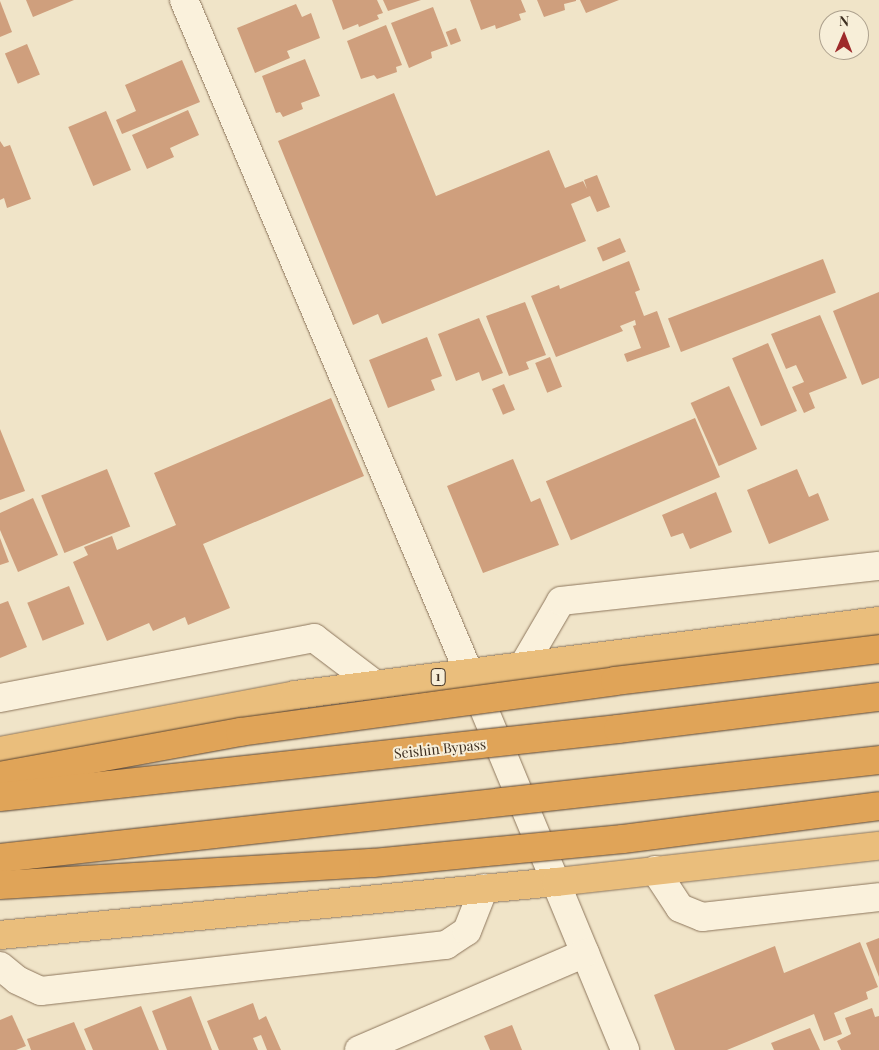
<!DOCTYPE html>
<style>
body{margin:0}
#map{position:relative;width:879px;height:1050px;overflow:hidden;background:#f0e4c8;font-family:"Playfair Display",serif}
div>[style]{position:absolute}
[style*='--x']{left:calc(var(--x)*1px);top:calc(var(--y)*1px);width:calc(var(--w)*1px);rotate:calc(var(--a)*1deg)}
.building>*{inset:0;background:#cf9f7d;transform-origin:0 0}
.roads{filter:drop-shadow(0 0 1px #8d765c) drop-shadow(0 0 1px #8d765c)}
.minor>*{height:28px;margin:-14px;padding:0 14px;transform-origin:14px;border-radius:14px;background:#faf1dc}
.trunk>*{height:28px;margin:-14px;padding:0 14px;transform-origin:14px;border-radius:14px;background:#eabe7c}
.bridges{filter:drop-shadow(0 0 1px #5b4430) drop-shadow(0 0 1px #5b4430)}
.motorway-bridge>*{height:28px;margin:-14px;padding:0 14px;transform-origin:14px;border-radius:14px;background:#e0a458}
span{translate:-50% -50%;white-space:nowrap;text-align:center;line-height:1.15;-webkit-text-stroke:4px #f7eed8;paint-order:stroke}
.shield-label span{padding:1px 4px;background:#f7eed8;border:1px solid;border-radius:4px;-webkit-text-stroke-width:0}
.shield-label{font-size:12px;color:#3d2e20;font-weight:700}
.street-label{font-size:14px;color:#3d2e20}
.north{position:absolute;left:819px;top:10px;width:50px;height:50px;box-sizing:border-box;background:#f7eed8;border:1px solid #ada18e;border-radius:50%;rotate:1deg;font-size:14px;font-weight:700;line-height:20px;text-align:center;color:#3d2e20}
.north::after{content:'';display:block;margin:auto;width:18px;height:22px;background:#9e2a2b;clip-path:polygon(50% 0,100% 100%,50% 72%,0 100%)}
</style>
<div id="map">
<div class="building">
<div style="clip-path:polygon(26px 0,74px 0,33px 17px)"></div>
<div style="clip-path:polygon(332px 0,377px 0,383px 13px,377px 15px,379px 19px,359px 27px,358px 24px,343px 30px)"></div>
<div style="clip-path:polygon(383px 0,421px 0,388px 11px)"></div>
<div style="clip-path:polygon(470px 0,521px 0,526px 12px,519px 14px,521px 20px,496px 29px,495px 25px,481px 30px)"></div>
<div style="clip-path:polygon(537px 0,576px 0,576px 1px,564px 4px,565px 10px,544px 17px)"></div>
<div style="clip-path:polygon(580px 0,619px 0,586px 13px)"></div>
<div style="clip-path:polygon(0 1px,12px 32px,0 37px)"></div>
<div style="clip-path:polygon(296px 4px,302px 17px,311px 13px,320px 38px,287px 51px,290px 58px,255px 73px,237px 28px)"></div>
<div style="clip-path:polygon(433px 7px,448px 46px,431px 52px,432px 58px,409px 68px,391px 23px)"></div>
<div style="clip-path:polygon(386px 25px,402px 65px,396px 67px,397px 72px,377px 79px,374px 75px,361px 79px,347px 41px)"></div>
<div style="left:456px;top:28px;width:14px;height:11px;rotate:69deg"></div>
<div style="left:27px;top:44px;width:33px;height:24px;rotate:67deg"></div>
<div style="clip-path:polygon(305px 59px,320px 96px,301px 103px,303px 109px,283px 117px,280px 112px,276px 113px,262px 76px)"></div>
<div style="clip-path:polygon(182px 60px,200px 102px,122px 134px,116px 120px,136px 111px,125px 85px)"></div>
<div style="clip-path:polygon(394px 93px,436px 196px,549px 150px,565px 188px,583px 181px,587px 189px,584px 180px,597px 175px,610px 207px,597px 212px,590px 196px,571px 204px,586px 241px,382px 324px,378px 314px,353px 325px,278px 141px)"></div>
<div style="clip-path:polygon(188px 110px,199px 135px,170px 148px,174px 157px,147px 169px,132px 135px)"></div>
<div style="left:106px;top:111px;width:64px;height:41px;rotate:67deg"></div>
<div style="clip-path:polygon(0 141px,4px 147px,10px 145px,31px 199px,7px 208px,4px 198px,0 200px)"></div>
<div style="left:620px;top:238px;width:15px;height:25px;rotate:67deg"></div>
<div style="left:823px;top:259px;width:36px;height:166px;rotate:69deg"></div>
<div style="clip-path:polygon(629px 261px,640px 290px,635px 292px,644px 316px,657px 311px,670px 347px,627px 362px,624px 354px,641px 348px,633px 326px,636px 325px,635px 320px,620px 326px,623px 331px,556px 357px,531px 296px,559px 285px,560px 289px)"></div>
<div style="clip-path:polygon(879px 292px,879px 378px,862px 385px,833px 311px)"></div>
<div style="clip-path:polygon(525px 302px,546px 355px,526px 362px,529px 369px,509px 376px,486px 316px)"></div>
<div style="clip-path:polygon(820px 315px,847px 378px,809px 393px,815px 408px,804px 413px,792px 387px,804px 382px,796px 365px,786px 369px,771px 334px)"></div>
<div style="clip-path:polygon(479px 318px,503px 373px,482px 381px,479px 372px,456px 381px,438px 334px)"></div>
<div style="clip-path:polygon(427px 337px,442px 376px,431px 380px,435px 390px,388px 408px,369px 360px)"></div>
<div style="left:768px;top:343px;width:74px;height:39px;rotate:67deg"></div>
<div style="left:550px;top:357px;width:32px;height:16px;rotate:68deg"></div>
<div style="left:504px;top:384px;width:28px;height:13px;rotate:67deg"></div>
<div style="left:729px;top:386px;width:69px;height:42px;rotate:66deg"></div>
<div style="clip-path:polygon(331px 398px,364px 476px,203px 544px,230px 608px,188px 625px,185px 617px,153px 631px,149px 623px,107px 641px,73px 562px,88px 555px,84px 547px,112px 536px,117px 550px,176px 525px,154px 473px)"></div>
<div style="left:695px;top:418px;width:64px;height:162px;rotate:67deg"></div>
<div style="clip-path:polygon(0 429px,25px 491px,0 500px)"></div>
<div style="clip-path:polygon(513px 459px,531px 502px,540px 498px,559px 545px,483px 573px,447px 486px)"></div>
<div style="left:107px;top:469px;width:62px;height:71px;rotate:68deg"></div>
<div style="clip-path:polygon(797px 469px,809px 497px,818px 493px,829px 520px,769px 544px,747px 490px)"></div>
<div style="clip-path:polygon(716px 492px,732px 532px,690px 549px,683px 533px,671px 537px,662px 515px)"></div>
<div style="clip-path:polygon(33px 498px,58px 555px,18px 572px,0 530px,0 513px)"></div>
<div style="clip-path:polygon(0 538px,9px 562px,0 565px)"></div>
<div style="left:69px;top:586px;width:41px;height:45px;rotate:68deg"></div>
<div style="clip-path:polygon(8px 601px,27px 647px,0 658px,0 604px)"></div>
<div style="clip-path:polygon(879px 938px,879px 977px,866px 943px)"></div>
<div style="clip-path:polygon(860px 942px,878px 987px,866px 992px,868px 999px,834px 1013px,842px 1034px,824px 1041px,814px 1014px,727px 1050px,675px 1050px,654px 995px,775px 946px,784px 973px)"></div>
<div style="clip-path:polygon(191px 996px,212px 1050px,167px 1050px,152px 1011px)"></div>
<div style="clip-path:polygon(253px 1003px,259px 1020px,266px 1016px,281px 1050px,267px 1050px,261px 1035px,253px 1038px,258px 1050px,219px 1050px,207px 1021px)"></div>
<div style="clip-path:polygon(141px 1006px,159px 1050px,93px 1050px,84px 1029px)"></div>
<div style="clip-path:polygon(872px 1008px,875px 1017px,879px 1016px,879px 1050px,841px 1050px,837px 1041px,851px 1034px,845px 1018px)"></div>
<div style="clip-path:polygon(12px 1015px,26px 1046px,16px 1050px,0 1050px,0 1020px)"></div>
<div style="clip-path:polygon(74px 1022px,86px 1050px,31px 1050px,27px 1039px)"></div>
<div style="clip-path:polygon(512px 1025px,522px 1050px,490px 1050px,484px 1036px)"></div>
<div style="clip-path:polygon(810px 1028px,820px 1050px,774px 1050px,771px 1043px)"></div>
</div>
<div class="roads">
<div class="minor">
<div style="--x:184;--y:0;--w:731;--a:67.05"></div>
<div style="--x:469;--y:673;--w:408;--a:67.5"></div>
<div style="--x:523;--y:666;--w:75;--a:-59.7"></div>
<div style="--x:561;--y:601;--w:320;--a:-6.3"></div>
<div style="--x:0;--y:698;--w:320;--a:-10.8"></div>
<div style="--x:314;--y:638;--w:78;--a:37.2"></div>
<div style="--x:655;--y:870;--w:45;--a:56.7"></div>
<div style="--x:680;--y:908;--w:24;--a:22"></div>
<div style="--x:702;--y:917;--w:178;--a:-6.4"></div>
<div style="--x:0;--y:966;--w:22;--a:39"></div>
<div style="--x:17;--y:980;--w:26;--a:25"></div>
<div style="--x:41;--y:991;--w:408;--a:-6.5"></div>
<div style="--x:446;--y:945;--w:25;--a:-34"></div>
<div style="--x:467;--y:931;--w:46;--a:-68.4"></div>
<div style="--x:359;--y:1050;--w:246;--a:-23.2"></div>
</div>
<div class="trunk">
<div style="--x:0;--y:751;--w:300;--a:-10.7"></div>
<div style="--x:295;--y:695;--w:589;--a:-7.22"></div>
<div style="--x:0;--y:935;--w:559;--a:-5.45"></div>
<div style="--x:556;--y:882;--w:325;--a:-6.4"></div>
</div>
</div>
<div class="bridges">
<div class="motorway-bridge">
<div style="--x:0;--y:776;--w:244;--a:-10.4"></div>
<div style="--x:240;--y:732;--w:378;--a:-7.7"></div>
<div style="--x:615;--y:681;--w:266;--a:-6.9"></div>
<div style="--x:0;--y:797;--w:622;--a:-6.28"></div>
<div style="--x:618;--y:729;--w:263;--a:-7"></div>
<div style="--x:0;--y:858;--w:884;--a:-6.36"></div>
<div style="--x:0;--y:885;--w:374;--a:-3.4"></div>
<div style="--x:373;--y:863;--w:251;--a:-5.5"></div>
<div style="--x:623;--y:839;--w:258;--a:-7.3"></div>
</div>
</div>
<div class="shield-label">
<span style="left:438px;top:677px">1</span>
</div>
<div class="street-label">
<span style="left:440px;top:749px;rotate:-6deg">Seishin Bypass</span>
</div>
<div class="north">N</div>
</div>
